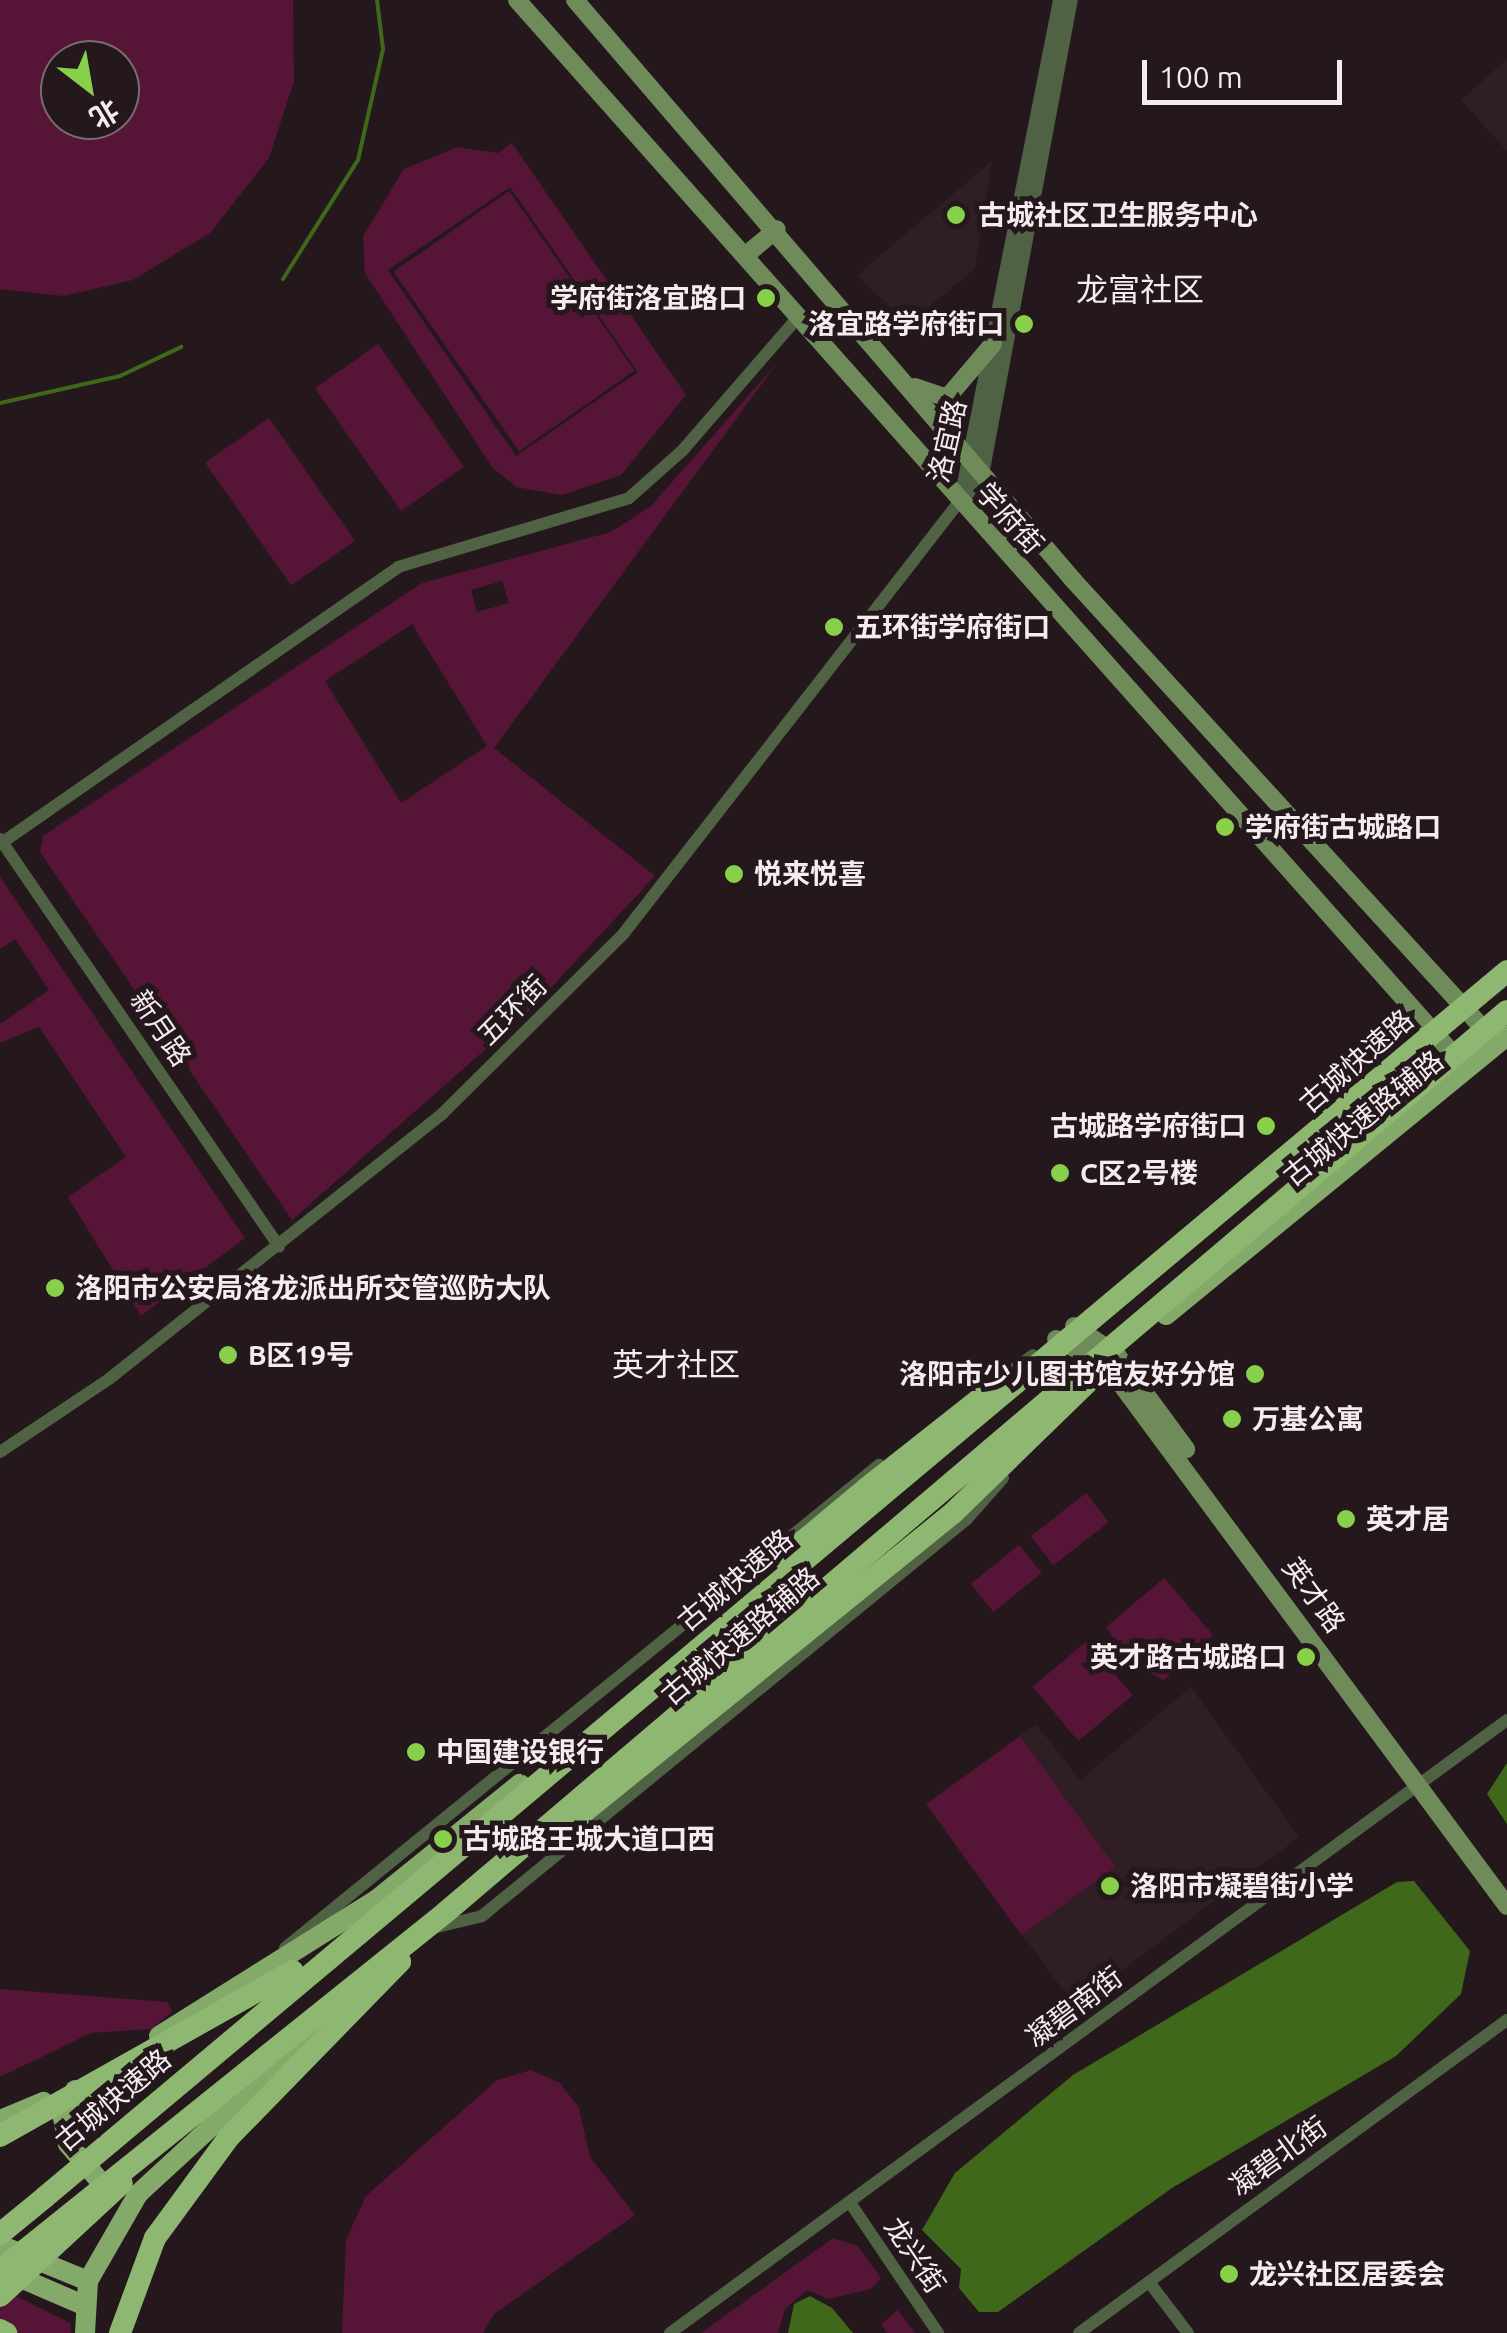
<!DOCTYPE html>
<meta charset="utf-8">
<style>
body{margin:0}
#map{position:relative;width:1507px;height:2333px;overflow:hidden;background:#24181c;font-family:Ubuntu,"Noto Sans SC",sans-serif}
div>[style]{position:absolute}
[style*='--x']{left:calc(var(--x)*1px);top:calc(var(--y)*1px);width:calc(var(--w)*1px);rotate:calc(var(--a)*1deg)}
.built>*{inset:0;background:#301e25}
.green>*{inset:0;background:#561536;transform-origin:0 0}
.water>*{inset:0;background:#40681a}
.stream>*{height:4px;margin:-2px;padding:0 2px;transform-origin:2px;border-radius:2px;background:#40681a}
.minor>*{height:12px;margin:-6px;padding:0 6px;transform-origin:6px;border-radius:6px;background:#506244}
.tertiary>*{height:15px;margin:-7.5px;padding:0 7.5px;transform-origin:7.5px;border-radius:7.5px;background:#506244}
.secondary>*{height:18px;margin:-9px;padding:0 9px;transform-origin:9px;border-radius:9px;background:#6e8b59}
.primary>*{height:20px;margin:-10px;padding:0 10px;transform-origin:10px;border-radius:10px;background:#84aa6a}
.trunk>*{height:22px;margin:-11px;padding:0 11px;transform-origin:11px;border-radius:11px;background:#8eb871}
.trunk-bridge>*{height:22px;margin:-11px;padding:0 11px;transform-origin:11px;border-radius:11px;background:#8eb871}
.dots>*{width:28px;height:28px;translate:-50% -50%;box-sizing:border-box;border:5px solid #24181c;border-radius:50%}
span{translate:-50% -50%;white-space:nowrap;text-align:center;line-height:1.15;-webkit-text-stroke:10px #24181c;paint-order:stroke}
.poi-label{font-size:28px;color:#f4ecef;font-weight:700}
.left{translate:0 -50%;text-align:left}
.right{translate:-100% -50%;text-align:right}
.street-label{font-size:28px;color:#f4ecef}
.quarter-label{font-size:32px;color:#f4ecef}
.north{position:absolute;left:40px;top:40px;width:100px;height:100px;box-sizing:border-box;background:#24181c;border:2px solid #776d70;border-radius:50%;rotate:149deg;font-size:28px;font-weight:700;line-height:40px;text-align:center;color:#f4ecef}
.north::after{content:'';display:block;margin:auto;width:35px;height:45px;background:#88cf4a;clip-path:polygon(50% 0,100% 100%,50% 72%,0 100%)}
.scale{position:absolute;left:1142px;top:60px;width:200px;height:45px;box-sizing:border-box;border:5px solid #f4ecef;border-top:0;padding-left:12px;font-size:30px;line-height:35px;white-space:nowrap;color:#f4ecef;-webkit-text-stroke:8px #24181c;paint-order:stroke}
</style>
<div id="map">
<div class="built">
<div style="clip-path:polygon(1507px 59px,1507px 151px,1461px 100px)"></div>
<div style="clip-path:polygon(992px 161px,975px 269px,908px 324px,857px 275px)"></div>
<div style="clip-path:polygon(1191px 1687px,1299px 1837px,1075px 2006px,926px 1805px,1036px 1724px,1080px 1780px)"></div>
</div>
<div class="green">
<div style="clip-path:polygon(evenodd,0 0,293px 0,294px 81px,269px 158px,210px 233px,133px 280px,63px 296px,0 289px,0 0,60px 60px,120px 60px,120px 120px,60px 120px,60px 60px)"></div>
<div style="clip-path:polygon(evenodd,512px 143px,686px 395px,621px 475px,562px 495px,516px 487px,492px 467px,365px 273px,363px 236px,404px 169px,457px 147px,498px 153px,512px 143px,510px 187px,638px 372px,516px 456px,388px 270px,510px 187px)"></div>
<div style="left:509px;top:191px;width:219px;height:141px;rotate:55deg"></div>
<div style="left:378px;top:344px;width:150px;height:77px;rotate:55deg"></div>
<div style="clip-path:polygon(evenodd,778px 362px,494px 748px,655px 876px,531px 1009px,292px 1220px,40px 852px,43px 836px,422px 583px,611px 532px,651px 506px,778px 362px,502px 581px,509px 603px,477px 612px,471px 590px,502px 581px,778px 362px,412px 624px,487px 746px,401px 803px,325px 681px,412px 624px)"></div>
<div style="left:269px;top:418px;width:150px;height:78px;rotate:55deg"></div>
<div style="clip-path:polygon(0 877px,245px 1238px,141px 1316px,68px 1197px,126px 1157px,39px 1027px,0 1043px,0 1024px,49px 990px,15px 939px,0 949px)"></div>
<div style="left:1086px;top:1493px;width:37px;height:70px;rotate:52deg"></div>
<div style="left:1019px;top:1545px;width:36px;height:62px;rotate:51deg"></div>
<div style="clip-path:polygon(1164px 1578px,1213px 1635px,1164px 1680px,1130px 1663px,1106px 1627px)"></div>
<div style="left:1087px;top:1641px;width:71px;height:71px;rotate:50deg"></div>
<div style="left:1020px;top:1736px;width:162px;height:116px;rotate:54deg"></div>
<div style="clip-path:polygon(0 1989px,167px 2002px,173px 2011px,151px 2029px,91px 2033px,0 2077px)"></div>
<div style="clip-path:polygon(531px 2070px,560px 2083px,579px 2108px,590px 2157px,635px 2215px,494px 2314px,483px 2333px,342px 2333px,346px 2240px,366px 2196px,497px 2080px)"></div>
<div style="clip-path:polygon(833px 2238px,858px 2246px,881px 2278px,871px 2289px,828px 2299px,807px 2290px,785px 2309px,778px 2333px,701px 2333px)"></div>
<div style="clip-path:polygon(0 2288px,70px 2323px,71px 2333px,0 2333px)"></div>
<div style="clip-path:polygon(898px 2310px,915px 2333px,887px 2333px,881px 2324px)"></div>
</div>
<div class="water">
<div style="clip-path:polygon(1507px 1763px,1507px 1824px,1487px 1794px)"></div>
<div style="clip-path:polygon(1414px 1881px,1470px 1951px,1461px 1994px,1396px 2056px,1172px 2188px,998px 2312px,979px 2312px,959px 2288px,961px 2269px,922px 2230px,955px 2173px,1073px 2075px,1397px 1882px)"></div>
<div style="clip-path:polygon(810px 2296px,832px 2308px,853px 2333px,788px 2333px,794px 2304px)"></div>
</div>
<div class="stream">
<div style="--x:283;--y:279;--w:141;--a:-57.8"></div>
<div style="--x:358;--y:160;--w:114;--a:-77.3"></div>
<div style="--x:383;--y:49;--w:49;--a:-97"></div>
<div style="--x:0;--y:403;--w:123;--a:-12.7"></div>
<div style="--x:120;--y:376;--w:68;--a:-25.4"></div>
</div>
<div class="minor">
<div style="--x:0;--y:839;--w:494;--a:55.6"></div>
<div style="--x:0;--y:844;--w:485;--a:-34.8"></div>
<div style="--x:398;--y:567;--w:241;--a:-16.6"></div>
<div style="--x:629;--y:498;--w:71;--a:-41.6"></div>
<div style="--x:682;--y:451;--w:179;--a:-49.1"></div>
<div style="--x:985;--y:1390;--w:59;--a:-36.1"></div>
<div style="--x:0;--y:1452;--w:131;--a:-33.8"></div>
<div style="--x:109;--y:1379;--w:426;--a:-38.5"></div>
<div style="--x:442;--y:1114;--w:257;--a:-44.8"></div>
<div style="--x:624;--y:933;--w:546;--a:-52.14"></div>
<div style="--x:437;--y:1927;--w:46;--a:-13.7"></div>
<div style="--x:482;--y:1916;--w:625;--a:-39.29"></div>
<div style="--x:966;--y:1520;--w:56;--a:-48.6"></div>
<div style="--x:285;--y:1948;--w:766;--a:-39.12"></div>
<div style="--x:851;--y:2204;--w:156;--a:56"></div>
<div style="--x:1149;--y:2282;--w:64;--a:52.6"></div>
<div style="--x:670;--y:2333;--w:1037;--a:-36.22"></div>
<div style="--x:1079;--y:2333;--w:530;--a:-36.18"></div>
</div>
<div class="tertiary">
<div style="--x:962;--y:494;--w:504;--a:-78.78"></div>
<div style="--x:959;--y:502;--w:36;--a:-52"></div>
<div style="--x:981;--y:474;--w:482;--a:-79.4"></div>
</div>
<div class="secondary">
<div style="--x:517;--y:0;--w:1424;--a:48.39"></div>
<div style="--x:575;--y:0;--w:766;--a:49.34"></div>
<div style="--x:1074;--y:581;--w:618;--a:47.56"></div>
<div style="--x:746;--y:255;--w:40;--a:-40"></div>
<div style="--x:915;--y:387;--w:34;--a:19"></div>
<div style="--x:947;--y:398;--w:71;--a:-49.6"></div>
<div style="--x:1074;--y:1326;--w:52;--a:34"></div>
<div style="--x:1117;--y:1355;--w:117;--a:53.7"></div>
<div style="--x:1056;--y:1339;--w:56;--a:26.6"></div>
<div style="--x:1106;--y:1364;--w:674;--a:53.5"></div>
</div>
<div class="primary">
<div style="--x:1166;--y:1315;--w:441;--a:-39.3"></div>
<div style="--x:159;--y:2036;--w:256;--a:-32.1"></div>
<div style="--x:376;--y:1900;--w:185;--a:-38.9"></div>
<div style="--x:75;--y:2090;--w:30;--a:114"></div>
<div style="--x:63;--y:2117;--w:27;--a:80"></div>
<div style="--x:68;--y:2144;--w:66;--a:49.3"></div>
<div style="--x:0;--y:2120;--w:47;--a:-22.7"></div>
<div style="--x:0;--y:2245;--w:95;--a:22.2"></div>
<div style="--x:9;--y:2273;--w:78;--a:23.3"></div>
<div style="--x:85;--y:2333;--w:52;--a:-86.7"></div>
<div style="--x:88;--y:2281;--w:100;--a:-60.1"></div>
<div style="--x:138;--y:2194;--w:254;--a:-42.6"></div>
</div>
<div class="trunk">
<div style="--x:867;--y:1488;--w:157;--a:-38.3"></div>
<div style="--x:953;--y:1513;--w:214;--a:-44.2"></div>
<div style="--x:0;--y:2234;--w:58;--a:-39.4"></div>
<div style="--x:0;--y:2330;--w:7;--a:27"></div>
</div>
<div class="trunk-bridge">
<div style="--x:783;--y:1558;--w:109;--a:-39.8"></div>
<div style="--x:548;--y:1841;--w:521;--a:-39"></div>
<div style="--x:0;--y:2136;--w:336;--a:-29.4"></div>
<div style="--x:45;--y:2197;--w:1908;--a:-39.98"></div>
<div style="--x:0;--y:2270;--w:572;--a:-38.75"></div>
<div style="--x:446;--y:1912;--w:1392;--a:-40.34"></div>
<div style="--x:0;--y:2296;--w:166;--a:-42.8"></div>
<div style="--x:120;--y:2333;--w:101;--a:-69.8"></div>
<div style="--x:155;--y:2238;--w:125;--a:-53.8"></div>
<div style="--x:229;--y:2137;--w:245;--a:-45.7"></div>
</div>
<div class="dots">
<div style="left:956px;top:215px;background:#88cf4a"></div>
<div style="left:766px;top:298px;background:#88cf4a"></div>
<div style="left:1024px;top:324px;background:#88cf4a"></div>
<div style="left:834px;top:627px;background:#88cf4a"></div>
<div style="left:1225px;top:827px;background:#88cf4a"></div>
<div style="left:734px;top:874px;background:#88cf4a"></div>
<div style="left:1266px;top:1126px;background:#88cf4a"></div>
<div style="left:1060px;top:1173px;background:#88cf4a"></div>
<div style="left:55px;top:1288px;background:#88cf4a"></div>
<div style="left:228px;top:1355px;background:#88cf4a"></div>
<div style="left:1255px;top:1374px;background:#88cf4a"></div>
<div style="left:1232px;top:1419px;background:#88cf4a"></div>
<div style="left:1346px;top:1519px;background:#88cf4a"></div>
<div style="left:1306px;top:1657px;background:#88cf4a"></div>
<div style="left:416px;top:1752px;background:#88cf4a"></div>
<div style="left:443px;top:1839px;background:#88cf4a"></div>
<div style="left:1110px;top:1886px;background:#88cf4a"></div>
<div style="left:1229px;top:2274px;background:#88cf4a"></div>
</div>
<div class="poi-label">
<span class="left" style="left:978px;top:215px">古城社区卫生服务中心</span>
<span class="right" style="left:746px;top:298px">学府街洛宜路口</span>
<span class="right" style="left:1004px;top:324px">洛宜路学府街口</span>
<span class="left" style="left:854px;top:627px">五环街学府街口</span>
<span class="left" style="left:1245px;top:827px">学府街古城路口</span>
<span class="left" style="left:754px;top:874px">悦来悦喜</span>
<span class="right" style="left:1246px;top:1126px">古城路学府街口</span>
<span class="left" style="left:1080px;top:1173px">C区2号楼</span>
<span class="left" style="left:75px;top:1288px">洛阳市公安局洛龙派出所交管巡防大队</span>
<span class="left" style="left:248px;top:1355px">B区19号</span>
<span class="right" style="left:1235px;top:1374px">洛阳市少儿图书馆友好分馆</span>
<span class="left" style="left:1252px;top:1419px">万基公寓</span>
<span class="left" style="left:1366px;top:1519px">英才居</span>
<span class="right" style="left:1286px;top:1657px">英才路古城路口</span>
<span class="left" style="left:436px;top:1752px">中国建设银行</span>
<span class="left" style="left:463px;top:1839px">古城路王城大道口西</span>
<span class="left" style="left:1130px;top:1886px">洛阳市凝碧街小学</span>
<span class="left" style="left:1249px;top:2274px">龙兴社区居委会</span>
</div>
<div class="street-label">
<span style="left:947px;top:441px;rotate:-77deg">洛宜路</span>
<span style="left:1010px;top:518px;rotate:48deg">学府街</span>
<span style="left:512px;top:1010px;rotate:-45deg">五环街</span>
<span style="left:161px;top:1028px;rotate:56deg">新月路</span>
<span style="left:1356px;top:1061px;rotate:-41deg">古城快速路</span>
<span style="left:1363px;top:1118px;rotate:-39deg">古城快速路辅路</span>
<span style="left:735px;top:1580px;rotate:-40deg">古城快速路</span>
<span style="left:1314px;top:1595px;rotate:54deg">英才路</span>
<span style="left:740px;top:1636px;rotate:-40deg">古城快速路辅路</span>
<span style="left:1074px;top:2007px;rotate:-37deg">凝碧南街</span>
<span style="left:113px;top:2100px;rotate:-40deg">古城快速路</span>
<span style="left:1278px;top:2156px;rotate:-36deg">凝碧北街</span>
<span style="left:915px;top:2255px;rotate:56deg">龙兴街</span>
</div>
<div class="quarter-label">
<span style="left:1140px;top:289px">龙富社区</span>
<span style="left:676px;top:1364px">英才社区</span>
</div>
<div class="north">北</div>
<div class="scale">100 m</div>
</div>
